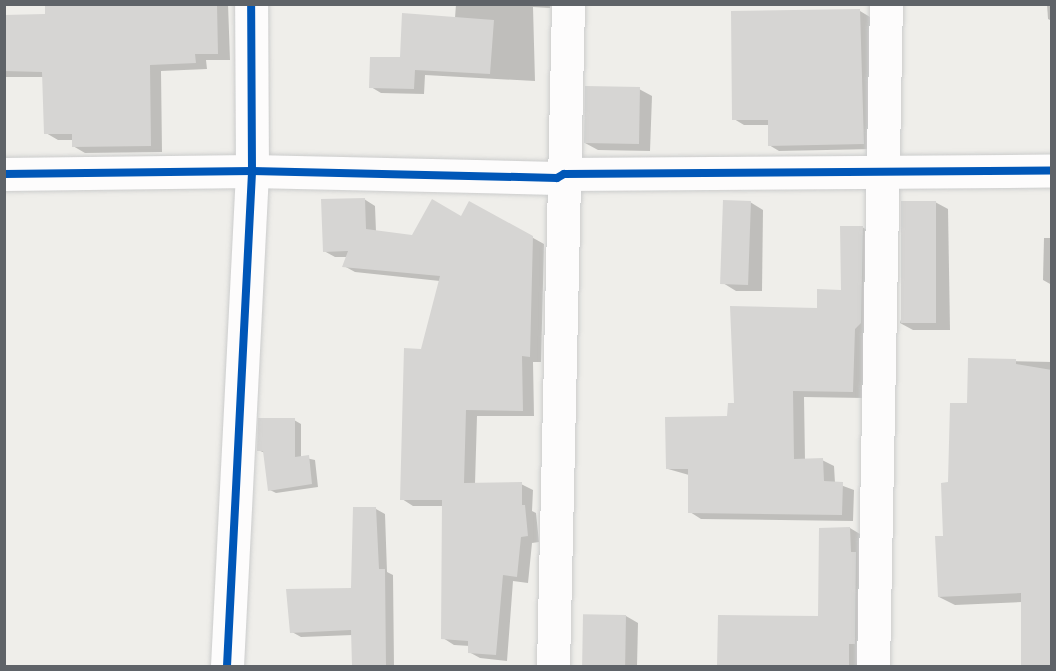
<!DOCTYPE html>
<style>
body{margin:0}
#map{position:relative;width:1056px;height:671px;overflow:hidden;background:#efeeea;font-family:"Work Sans",sans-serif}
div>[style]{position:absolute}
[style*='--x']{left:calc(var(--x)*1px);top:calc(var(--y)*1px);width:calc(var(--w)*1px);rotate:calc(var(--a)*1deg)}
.shadow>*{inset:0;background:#0003}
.building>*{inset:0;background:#d6d5d3;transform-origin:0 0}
.roads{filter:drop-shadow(0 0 2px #cbcccc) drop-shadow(0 0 2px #cbcccc)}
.minor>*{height:33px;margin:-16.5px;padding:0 16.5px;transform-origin:16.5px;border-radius:16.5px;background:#fdfcfc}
.cycleway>*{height:8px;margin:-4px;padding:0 4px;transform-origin:4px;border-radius:4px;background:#0057b8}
span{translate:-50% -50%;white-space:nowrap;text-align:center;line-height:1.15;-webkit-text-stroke:4.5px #fff;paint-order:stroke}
.frame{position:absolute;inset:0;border:6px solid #5f6368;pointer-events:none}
</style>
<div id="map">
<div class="shadow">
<div style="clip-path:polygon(172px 4px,228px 4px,230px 60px,206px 60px,207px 69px,161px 71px,162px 152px,85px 153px,73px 146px,73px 140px,58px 140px,46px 133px,44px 77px,4px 77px,4px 15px,45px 16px)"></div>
<div style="clip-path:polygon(456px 4px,551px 4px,550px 8px,533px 7px,535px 81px,425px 75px,424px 94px,381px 93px,371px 87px,455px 18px)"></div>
<div style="clip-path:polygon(1047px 4px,1052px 4px,1052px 21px,1048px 19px)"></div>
<div style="clip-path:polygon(860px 11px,870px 17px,874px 149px,779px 151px,769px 145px,769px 125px,744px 125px,734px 119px)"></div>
<div style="clip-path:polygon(1050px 75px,1052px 75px,1052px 120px)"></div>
<div style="clip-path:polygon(639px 89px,652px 96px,650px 151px,598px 150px,585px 143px)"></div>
<div style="clip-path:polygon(364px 199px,375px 206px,376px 232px,413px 237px,461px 218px,470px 203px,544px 244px,541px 362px,533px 362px,534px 416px,477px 416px,475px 484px,521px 484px,533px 490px,532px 511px,536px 513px,539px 542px,532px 543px,528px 583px,513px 581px,507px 661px,480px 658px,469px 652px,470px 646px,454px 645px,443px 638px,444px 506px,413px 506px,402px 499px,423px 350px,440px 281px,355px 272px,344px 266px,348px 257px,335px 257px,324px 251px)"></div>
<div style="clip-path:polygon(750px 202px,763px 210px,762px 291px,736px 291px,723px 283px)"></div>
<div style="clip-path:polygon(935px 202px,948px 209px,950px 330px,913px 330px,900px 323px)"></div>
<div style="clip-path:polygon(862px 227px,874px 234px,864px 398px,804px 397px,805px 460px,822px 460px,834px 466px,835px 483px,854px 490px,853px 521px,701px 519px,690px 512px,689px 475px,668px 469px,729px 417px,818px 309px,843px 292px)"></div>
<div style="clip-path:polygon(1044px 238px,1052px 238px,1052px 285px,1043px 280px)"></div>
<div style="clip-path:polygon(969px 360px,1052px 362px,1052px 666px,1021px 666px,1022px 602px,955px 605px,939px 597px,950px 484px,969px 405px)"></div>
<div style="clip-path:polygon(294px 420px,301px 424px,301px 457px,315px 460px,318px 487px,276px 493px,270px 490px,265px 453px,258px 450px)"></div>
<div style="clip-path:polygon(376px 509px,385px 514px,387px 572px,393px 575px,394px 666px,353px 666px,353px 635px,301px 637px,292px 632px,353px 590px)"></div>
<div style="clip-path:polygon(850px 528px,860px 534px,863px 666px,719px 666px,720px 617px,820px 618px)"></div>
<div style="clip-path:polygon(626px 616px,638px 623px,637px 666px,583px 666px,584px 619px)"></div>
</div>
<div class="building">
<div style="clip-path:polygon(45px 4px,217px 4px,218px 54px,195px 54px,196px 63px,150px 65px,151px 146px,72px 147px,72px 134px,44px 134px,42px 72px,4px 71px,4px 15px,45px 14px)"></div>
<div style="clip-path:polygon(860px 9px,864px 144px,768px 146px,768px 120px,732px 120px,731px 11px)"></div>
<div style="clip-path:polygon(402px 13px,494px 20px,490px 74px,415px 70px,414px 89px,369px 88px,370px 57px,400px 57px)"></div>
<div style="left:585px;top:86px;width:55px;height:57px;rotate:1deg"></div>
<div style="clip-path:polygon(365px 198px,366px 229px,412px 235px,432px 199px,461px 216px,469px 201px,533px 236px,530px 357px,522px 356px,523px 411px,466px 410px,464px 483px,522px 482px,522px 505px,525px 505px,528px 536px,521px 537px,517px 577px,503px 575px,496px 655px,468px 653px,468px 641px,441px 639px,442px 500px,400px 500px,404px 348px,421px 349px,440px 276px,342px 267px,348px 251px,323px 252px,321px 199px)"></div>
<div style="left:723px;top:200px;width:28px;height:84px;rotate:2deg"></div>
<div style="left:901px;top:201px;width:35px;height:122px"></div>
<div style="clip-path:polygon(840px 226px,863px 226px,861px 323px,855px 329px,853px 392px,793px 391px,794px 459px,823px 458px,824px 481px,843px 482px,842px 515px,688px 513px,688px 469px,666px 469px,665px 417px,727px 416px,728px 403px,734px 403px,730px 306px,817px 308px,817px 289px,841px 290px)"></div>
<div style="clip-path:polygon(968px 358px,1016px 359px,1016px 364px,1052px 370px,1052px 666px,1021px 666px,1021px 593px,938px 597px,935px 536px,943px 536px,941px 483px,948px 482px,950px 403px,967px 403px)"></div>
<div style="clip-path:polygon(258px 418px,295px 418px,295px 457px,309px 455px,312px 484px,268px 491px,263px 451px,257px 451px)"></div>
<div style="clip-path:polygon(353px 507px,376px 507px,379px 569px,385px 569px,386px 666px,352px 666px,351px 630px,290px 633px,286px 589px,351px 588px)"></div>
<div style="clip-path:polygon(850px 527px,851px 552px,856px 552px,855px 644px,849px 644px,849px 666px,717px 666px,718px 615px,818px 616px,819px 528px)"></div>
<div style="left:626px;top:615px;width:51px;height:43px;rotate:91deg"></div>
</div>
<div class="roads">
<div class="minor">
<div style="--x:4;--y:174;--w:248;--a:-0.7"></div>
<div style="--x:252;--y:171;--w:305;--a:1.3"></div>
<div style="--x:557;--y:178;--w:8;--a:-30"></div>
<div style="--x:564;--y:174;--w:488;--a:-0.4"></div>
<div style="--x:227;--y:666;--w:496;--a:-87.1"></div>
<div style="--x:252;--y:171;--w:167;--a:-90.3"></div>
<div style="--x:553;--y:666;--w:662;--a:-88.7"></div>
<div style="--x:873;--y:666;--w:662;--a:-88.88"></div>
</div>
</div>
<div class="cycleway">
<div style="--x:4;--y:174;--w:248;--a:-0.7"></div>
<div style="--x:252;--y:171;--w:305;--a:1.3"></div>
<div style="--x:557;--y:178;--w:8;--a:-30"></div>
<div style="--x:564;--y:174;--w:488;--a:-0.4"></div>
<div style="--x:227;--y:666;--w:496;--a:-87.1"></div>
<div style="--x:252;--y:171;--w:167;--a:-90.3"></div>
</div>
<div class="frame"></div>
</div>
